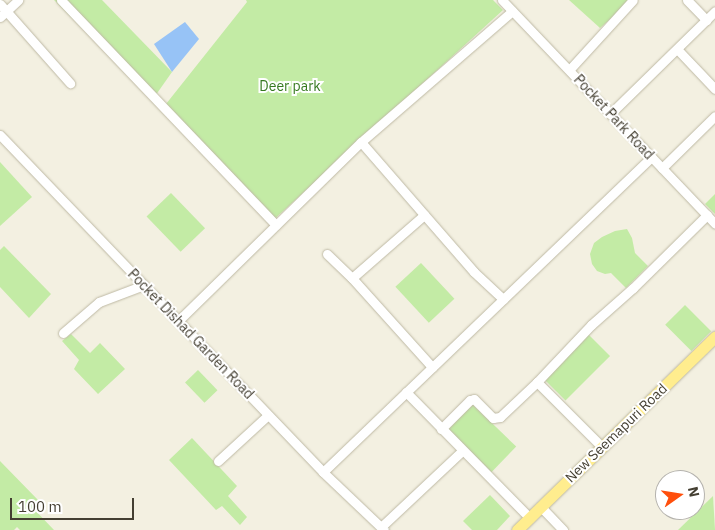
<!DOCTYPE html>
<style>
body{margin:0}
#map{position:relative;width:715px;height:530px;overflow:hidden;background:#f3f0e1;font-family:"IBM Plex Sans",sans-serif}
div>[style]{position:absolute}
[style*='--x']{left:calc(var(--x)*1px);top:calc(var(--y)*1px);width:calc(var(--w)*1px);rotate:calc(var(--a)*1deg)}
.green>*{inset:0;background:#c3eba5;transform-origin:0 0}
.water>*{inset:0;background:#97c3f6}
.roads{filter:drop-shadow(0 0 1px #beb9a4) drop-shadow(0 0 1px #beb9a4)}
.minor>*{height:9px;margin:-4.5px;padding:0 4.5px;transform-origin:4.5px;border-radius:4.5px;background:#fff}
.major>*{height:11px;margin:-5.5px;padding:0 5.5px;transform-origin:5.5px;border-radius:5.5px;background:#ffed8e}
span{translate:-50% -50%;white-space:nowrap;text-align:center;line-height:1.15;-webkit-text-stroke:4px #fff;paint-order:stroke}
.park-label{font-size:14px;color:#377a21}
.street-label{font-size:14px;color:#443f32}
.north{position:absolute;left:655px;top:470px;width:50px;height:50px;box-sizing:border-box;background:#fff;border:1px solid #b4b2ad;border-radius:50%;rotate:77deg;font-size:14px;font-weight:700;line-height:20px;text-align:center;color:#443f32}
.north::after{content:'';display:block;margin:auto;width:18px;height:22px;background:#ff4f0c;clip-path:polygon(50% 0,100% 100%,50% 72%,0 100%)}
.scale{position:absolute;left:10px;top:498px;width:124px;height:22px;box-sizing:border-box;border:2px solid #443f32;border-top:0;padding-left:6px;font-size:15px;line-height:18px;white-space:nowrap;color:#443f32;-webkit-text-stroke:4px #fff;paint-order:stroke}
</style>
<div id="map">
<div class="green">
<div style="clip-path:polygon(54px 0,102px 0,172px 72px,153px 99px)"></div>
<div style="clip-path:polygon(246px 0,493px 0,503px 10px,269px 224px,206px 156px,166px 116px,168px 108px,166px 104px,247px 2px)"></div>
<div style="clip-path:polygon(569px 0,632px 0,600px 28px)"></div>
<div style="clip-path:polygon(0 162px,32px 197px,0 226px)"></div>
<div style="left:171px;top:193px;width:49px;height:34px;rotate:46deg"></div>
<div style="clip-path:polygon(715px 194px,715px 214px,705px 204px)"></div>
<div style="clip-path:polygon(627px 229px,632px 238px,635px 253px,648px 266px,626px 288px,611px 273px,605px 274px,597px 271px,592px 264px,590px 254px,594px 243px,602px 237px,615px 231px)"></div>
<div style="clip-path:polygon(4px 246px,51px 294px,29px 318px,0 287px,0 250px)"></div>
<div style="left:421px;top:263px;width:49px;height:35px;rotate:47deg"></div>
<div style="left:685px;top:305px;width:37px;height:28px;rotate:45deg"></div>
<div style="left:586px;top:332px;width:34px;height:63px;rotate:45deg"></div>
<div style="clip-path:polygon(71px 334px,90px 353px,100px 343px,125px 369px,98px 394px,74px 369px,79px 360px,62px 341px)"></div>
<div style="left:198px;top:370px;width:28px;height:18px;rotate:46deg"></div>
<div style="left:468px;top:400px;width:67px;height:42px;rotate:44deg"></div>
<div style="clip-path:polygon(192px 438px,237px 486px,228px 496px,247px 517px,240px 525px,222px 506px,216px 510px,169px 460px)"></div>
<div style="clip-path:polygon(0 461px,38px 500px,32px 507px,54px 530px,20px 530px,17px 527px,14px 530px,0 530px)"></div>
<div style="clip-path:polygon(490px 495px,510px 516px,497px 530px,472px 530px,463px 521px)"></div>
<div style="clip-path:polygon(713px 496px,715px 530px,678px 530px)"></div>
</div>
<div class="water">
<div style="clip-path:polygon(185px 22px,199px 39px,172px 72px,154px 44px)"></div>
</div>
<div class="roads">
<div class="minor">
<div style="--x:61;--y:0;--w:311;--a:46.3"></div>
<div style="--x:502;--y:0;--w:309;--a:46.4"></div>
<div style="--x:687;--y:0;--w:28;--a:46"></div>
<div style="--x:0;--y:4;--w:106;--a:48.5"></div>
<div style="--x:0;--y:17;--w:25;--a:-43"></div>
<div style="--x:677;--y:49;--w:55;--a:46.5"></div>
<div style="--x:570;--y:69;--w:93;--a:-47.6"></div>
<div style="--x:610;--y:114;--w:147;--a:-44.4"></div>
<div style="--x:0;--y:135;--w:467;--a:46.2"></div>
<div style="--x:323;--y:472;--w:84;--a:43.6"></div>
<div style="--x:361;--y:142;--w:172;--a:49"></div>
<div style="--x:474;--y:272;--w:40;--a:43"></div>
<div style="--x:662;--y:168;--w:74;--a:-44.5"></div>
<div style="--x:327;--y:254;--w:35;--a:44"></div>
<div style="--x:352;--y:278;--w:96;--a:-41.2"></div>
<div style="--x:352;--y:278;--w:120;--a:48"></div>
<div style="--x:178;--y:321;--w:256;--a:-44.4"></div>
<div style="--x:361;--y:142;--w:200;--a:-40.9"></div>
<div style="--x:63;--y:333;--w:48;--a:-40.7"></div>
<div style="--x:99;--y:302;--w:48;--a:-20.7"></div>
<div style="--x:537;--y:382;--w:79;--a:-46.5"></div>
<div style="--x:591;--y:325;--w:56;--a:-41.4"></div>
<div style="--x:633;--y:288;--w:104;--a:-44.6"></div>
<div style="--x:406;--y:392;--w:177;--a:45.5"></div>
<div style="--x:441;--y:429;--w:41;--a:-45"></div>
<div style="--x:470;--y:400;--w:4;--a:-14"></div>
<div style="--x:474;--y:399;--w:27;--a:45"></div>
<div style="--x:493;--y:418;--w:7;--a:-8"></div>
<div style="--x:500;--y:417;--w:51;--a:-43.4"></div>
<div style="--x:537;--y:382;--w:92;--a:45"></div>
<div style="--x:218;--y:461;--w:68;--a:-42.6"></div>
<div style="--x:323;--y:472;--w:455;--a:-43.8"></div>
<div style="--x:541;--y:507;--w:32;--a:46"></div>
<div style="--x:381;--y:527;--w:111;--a:-43.2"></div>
</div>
<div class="major">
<div style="--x:517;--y:530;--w:277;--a:-44.3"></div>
</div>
</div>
<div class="park-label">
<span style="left:290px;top:86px">Deer park</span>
</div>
<div class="street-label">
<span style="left:614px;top:117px;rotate:47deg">Pocket Park Road</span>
<span style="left:191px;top:334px;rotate:46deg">Pocket Dishad Garden Road</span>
<span style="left:616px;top:433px;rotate:-44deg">New Seemapuri Road</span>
</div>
<div class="north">N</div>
<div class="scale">100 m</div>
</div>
